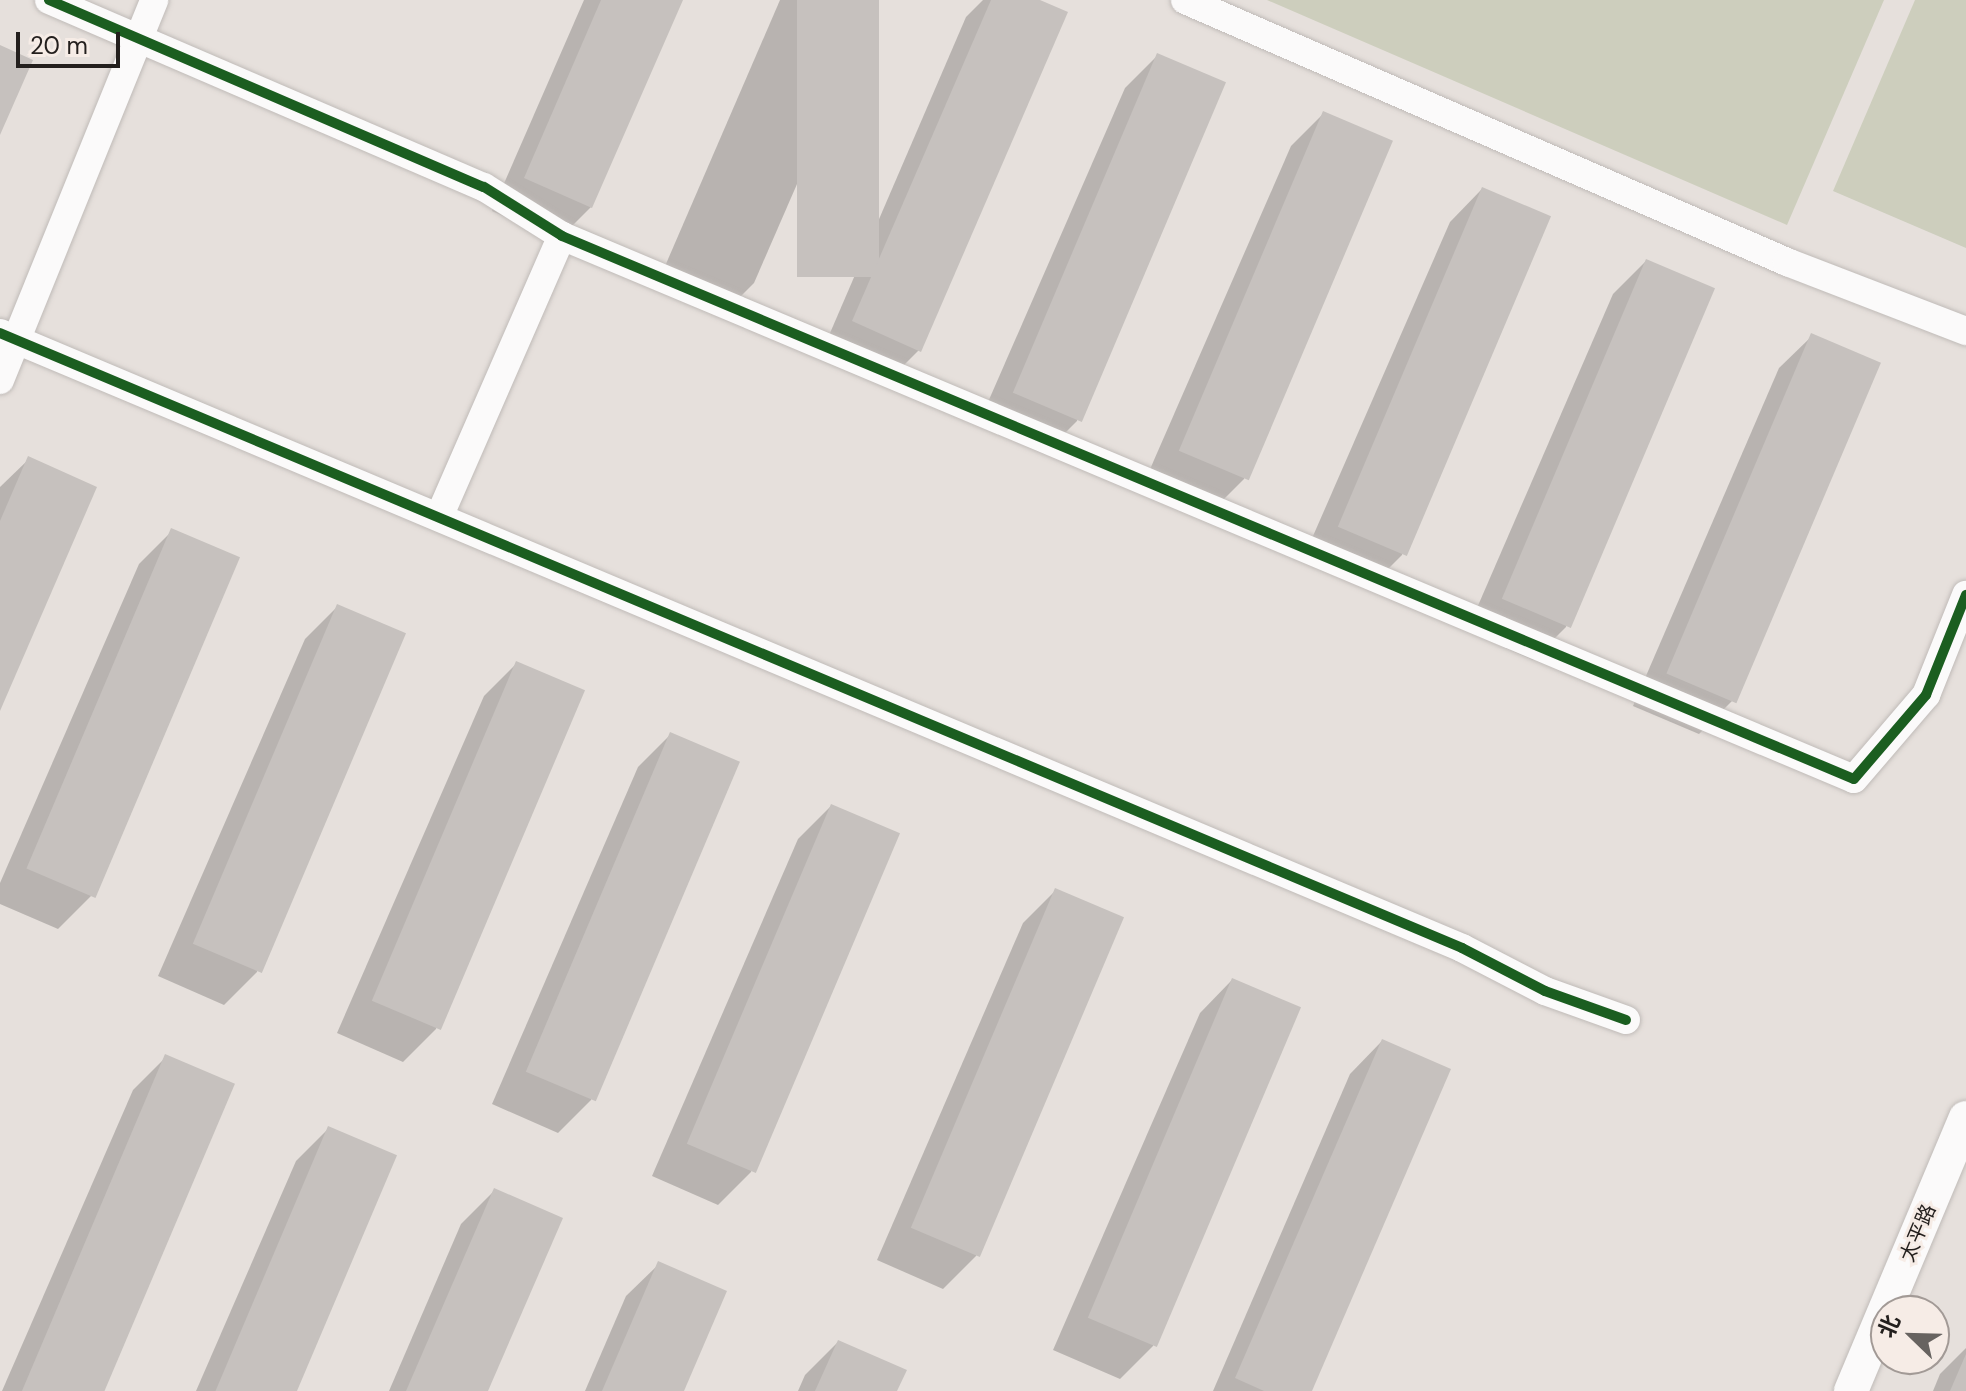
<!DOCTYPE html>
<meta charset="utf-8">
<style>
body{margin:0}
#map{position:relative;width:1966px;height:1391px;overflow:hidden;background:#e6e0dc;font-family:"DM Sans","Noto Sans SC",sans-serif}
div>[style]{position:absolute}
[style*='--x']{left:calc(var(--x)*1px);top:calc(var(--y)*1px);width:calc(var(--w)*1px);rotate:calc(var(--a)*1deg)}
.green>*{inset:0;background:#cdcebd}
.shadow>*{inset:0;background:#0003}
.building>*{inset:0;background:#c6c1be;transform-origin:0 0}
.roads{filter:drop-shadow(0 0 2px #c0bbb8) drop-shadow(0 0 2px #c0bbb8)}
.minor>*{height:28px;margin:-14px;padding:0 14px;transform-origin:14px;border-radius:14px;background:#fbfafa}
.tertiary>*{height:34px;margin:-17px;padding:0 17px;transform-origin:17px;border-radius:17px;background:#fbfafa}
.cycleway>*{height:10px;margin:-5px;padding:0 5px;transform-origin:5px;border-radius:5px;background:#1b5e20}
span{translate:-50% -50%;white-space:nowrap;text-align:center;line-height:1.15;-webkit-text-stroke:6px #f6ece6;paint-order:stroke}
.street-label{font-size:20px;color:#231f1d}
.north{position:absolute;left:1870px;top:1295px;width:80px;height:80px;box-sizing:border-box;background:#f6ece6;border:2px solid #a29a96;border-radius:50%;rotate:293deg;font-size:22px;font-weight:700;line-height:32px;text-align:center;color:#231f1d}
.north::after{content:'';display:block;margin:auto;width:28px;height:36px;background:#676360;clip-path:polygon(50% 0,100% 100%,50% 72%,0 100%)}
.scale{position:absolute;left:16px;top:32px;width:104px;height:36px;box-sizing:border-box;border:4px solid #231f1d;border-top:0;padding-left:10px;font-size:24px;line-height:28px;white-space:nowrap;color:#231f1d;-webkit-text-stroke:6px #f6ece6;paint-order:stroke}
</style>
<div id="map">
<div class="green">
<div style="clip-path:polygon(1267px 0,1884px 0,1787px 225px)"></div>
<div style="clip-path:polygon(1915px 0,1966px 0,1966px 248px,1833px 191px)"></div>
</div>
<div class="shadow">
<div style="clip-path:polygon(584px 0,681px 0,591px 207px,558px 240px,492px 211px)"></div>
<div style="clip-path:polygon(780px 0,877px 0,754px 283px,721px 316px,656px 287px)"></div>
<div style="clip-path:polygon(983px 0,1035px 0,919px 350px,886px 383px,821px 354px,966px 17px)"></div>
<div style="clip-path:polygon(1158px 55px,1077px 421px,1044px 454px,978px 425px,1125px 88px)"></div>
<div style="clip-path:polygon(1324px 113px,1244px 479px,1211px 512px,1144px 483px,1291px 146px)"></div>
<div style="clip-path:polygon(1482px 189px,1402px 555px,1369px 588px,1303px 559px,1450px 222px)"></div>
<div style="clip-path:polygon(1646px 261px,1566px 627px,1533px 660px,1467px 631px,1613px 294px)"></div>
<div style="clip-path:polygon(1812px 336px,1878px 364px,1732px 701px,1699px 734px,1633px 706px,1779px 368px)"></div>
<div style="clip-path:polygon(29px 459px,0 706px,0 487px)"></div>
<div style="clip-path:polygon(172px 531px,91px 896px,58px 929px,0 904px,0 883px,139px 564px)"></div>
<div style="clip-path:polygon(338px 606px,257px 972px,224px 1005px,158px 976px,305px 639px)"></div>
<div style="clip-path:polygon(517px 663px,436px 1029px,403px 1062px,337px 1033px,484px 696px)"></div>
<div style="clip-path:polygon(671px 734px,591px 1100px,558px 1133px,492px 1104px,638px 767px)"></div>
<div style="clip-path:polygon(831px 806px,751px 1172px,718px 1205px,652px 1176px,798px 839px)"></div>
<div style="clip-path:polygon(1056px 890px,1122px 919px,976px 1256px,943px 1289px,877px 1260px,1023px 923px)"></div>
<div style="clip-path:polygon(1232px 980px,1153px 1346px,1120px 1379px,1053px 1350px,1200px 1013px)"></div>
<div style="clip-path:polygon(1382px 1041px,1310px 1391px,1213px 1391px,1350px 1074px)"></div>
<div style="clip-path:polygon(166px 1057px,100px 1391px,2px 1391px,133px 1090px)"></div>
<div style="clip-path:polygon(329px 1128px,293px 1391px,196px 1391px,296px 1161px)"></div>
<div style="clip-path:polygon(494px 1191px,485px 1391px,389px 1391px,461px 1224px)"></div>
<div style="clip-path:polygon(659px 1264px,682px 1391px,585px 1391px,626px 1296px)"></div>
<div style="clip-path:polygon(838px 1342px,895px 1391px,798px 1391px,805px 1375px)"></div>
<div style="clip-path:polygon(1966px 1348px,1966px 1391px,1933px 1391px,1940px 1374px)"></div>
</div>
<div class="building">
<div style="clip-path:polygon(601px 0,683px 0,592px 208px,524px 178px)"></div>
<div style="left:797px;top:0;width:82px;height:277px"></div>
<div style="clip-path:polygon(991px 0,1040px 0,1068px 12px,921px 352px,852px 321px)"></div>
<div style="clip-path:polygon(0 45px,33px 60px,0 135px)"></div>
<div style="left:1157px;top:53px;width:75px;height:369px;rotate:23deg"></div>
<div style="left:1323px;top:111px;width:76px;height:369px;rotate:23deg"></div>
<div style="left:1482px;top:187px;width:75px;height:369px;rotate:23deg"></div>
<div style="left:1646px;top:259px;width:75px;height:369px;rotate:23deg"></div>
<div style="left:1811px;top:333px;width:76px;height:370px;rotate:23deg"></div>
<div style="clip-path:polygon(28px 456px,97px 487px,0 711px,0 521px)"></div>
<div style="left:171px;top:528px;width:75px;height:370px;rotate:23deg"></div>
<div style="left:337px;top:604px;width:75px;height:369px;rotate:23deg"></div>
<div style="left:516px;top:661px;width:75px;height:369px;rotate:23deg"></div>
<div style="left:670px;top:732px;width:76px;height:369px;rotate:23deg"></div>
<div style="left:831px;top:804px;width:75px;height:369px;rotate:23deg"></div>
<div style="left:1055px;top:888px;width:75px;height:369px;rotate:23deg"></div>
<div style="left:1232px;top:978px;width:75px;height:369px;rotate:23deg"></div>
<div style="clip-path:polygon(1382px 1039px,1451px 1069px,1312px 1391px,1264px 1391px,1235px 1378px)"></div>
<div style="left:165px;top:1054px;width:76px;height:367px;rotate:23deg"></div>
<div style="left:328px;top:1126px;width:75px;height:289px;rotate:23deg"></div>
<div style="clip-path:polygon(494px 1188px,563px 1218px,488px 1391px,406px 1391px)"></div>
<div style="clip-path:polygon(658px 1261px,727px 1291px,684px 1391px,602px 1391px)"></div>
<div style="clip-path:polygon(838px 1340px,907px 1370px,897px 1391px,815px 1391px)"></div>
<div style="clip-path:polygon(1966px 1354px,1966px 1391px,1950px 1391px)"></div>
</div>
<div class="roads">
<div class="minor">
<div style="--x:49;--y:0;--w:473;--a:23.3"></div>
<div style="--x:484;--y:187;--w:92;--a:32.1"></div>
<div style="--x:562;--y:236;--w:1401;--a:22.8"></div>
<div style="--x:1854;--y:779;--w:111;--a:-49.4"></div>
<div style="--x:1926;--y:695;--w:108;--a:-68.2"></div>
<div style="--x:1185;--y:0;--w:657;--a:23.52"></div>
<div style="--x:1787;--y:262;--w:192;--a:21.1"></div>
<div style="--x:0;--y:333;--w:1586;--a:22.81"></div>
<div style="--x:1462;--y:948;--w:93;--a:27.4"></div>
<div style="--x:1545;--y:991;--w:86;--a:19.7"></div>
<div style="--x:0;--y:380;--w:410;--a:-67.9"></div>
<div style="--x:439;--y:517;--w:307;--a:-66.4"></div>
</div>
<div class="tertiary">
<div style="--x:1851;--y:1391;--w:296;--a:-67.2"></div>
</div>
</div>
<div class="cycleway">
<div style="--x:49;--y:0;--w:473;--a:23.3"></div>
<div style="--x:484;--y:187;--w:92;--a:32.1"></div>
<div style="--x:562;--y:236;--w:1401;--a:22.8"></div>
<div style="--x:1854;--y:779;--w:111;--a:-49.4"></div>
<div style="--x:1926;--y:695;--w:108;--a:-68.2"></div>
<div style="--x:0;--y:333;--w:1586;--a:22.81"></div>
<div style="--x:1462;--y:948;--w:93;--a:27.4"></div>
<div style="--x:1545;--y:991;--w:86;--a:19.7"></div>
</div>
<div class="street-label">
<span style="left:1918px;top:1233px;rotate:-67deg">太平路</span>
</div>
<div class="north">北</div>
<div class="scale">20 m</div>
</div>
